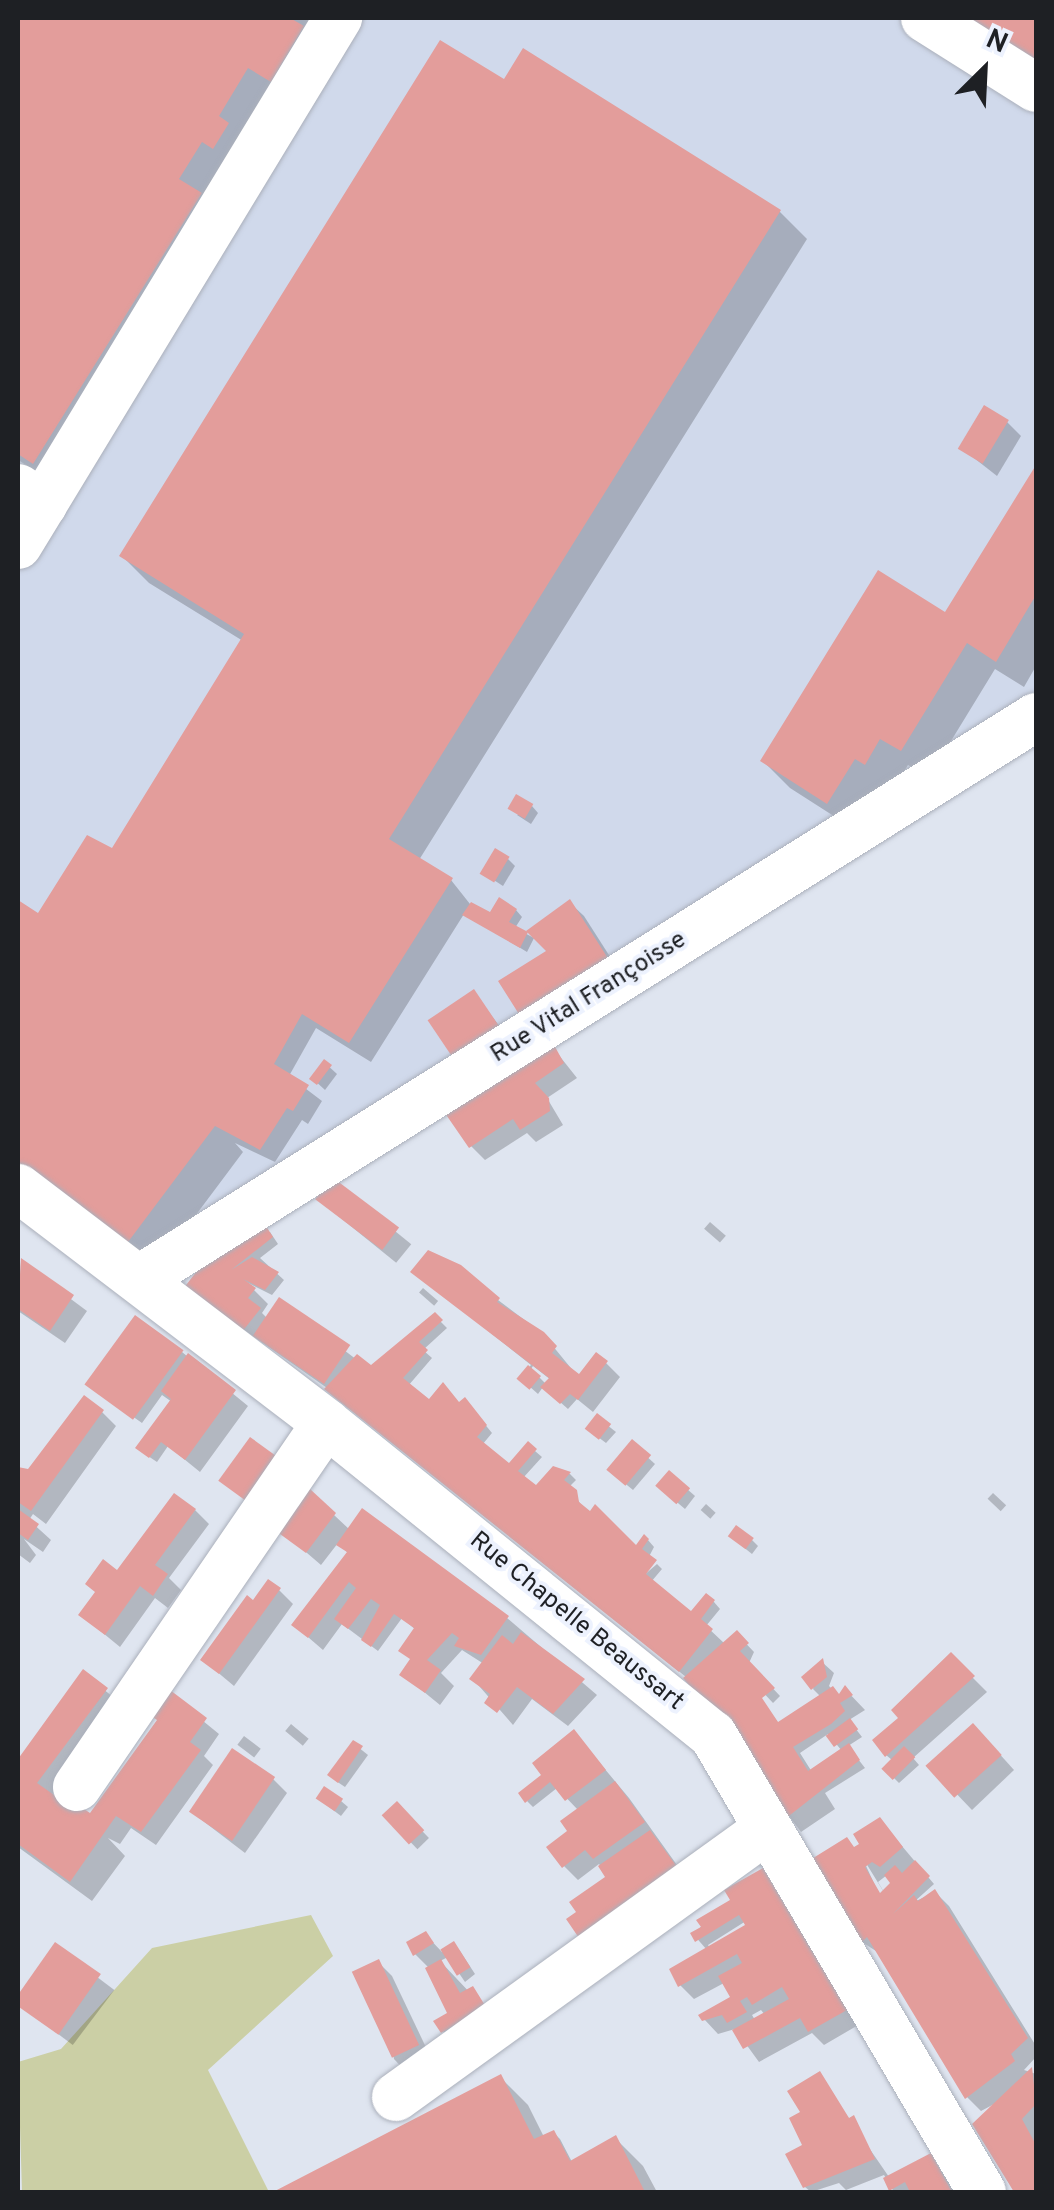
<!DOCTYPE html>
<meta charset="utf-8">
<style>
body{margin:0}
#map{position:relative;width:1054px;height:2210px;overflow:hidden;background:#dfe5f0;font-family:Overpass,sans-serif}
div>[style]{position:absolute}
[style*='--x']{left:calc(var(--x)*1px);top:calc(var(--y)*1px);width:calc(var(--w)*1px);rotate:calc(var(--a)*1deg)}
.built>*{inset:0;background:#d0d9eb}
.green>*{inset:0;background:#cbcfa5}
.shadow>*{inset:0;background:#0003;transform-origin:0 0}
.building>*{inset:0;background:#e39d9b;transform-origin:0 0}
.roads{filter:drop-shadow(0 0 2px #abb0bb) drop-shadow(0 0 2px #abb0bb)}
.minor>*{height:48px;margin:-24px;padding:0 24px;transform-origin:24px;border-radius:24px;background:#fff}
span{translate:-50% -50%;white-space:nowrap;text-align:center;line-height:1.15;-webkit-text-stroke:8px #edf2fe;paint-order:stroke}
.street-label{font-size:25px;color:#1e2024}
.frame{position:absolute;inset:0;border:20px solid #1e2024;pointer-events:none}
.north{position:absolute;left:934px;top:20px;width:100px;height:100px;-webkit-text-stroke:8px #edf2fe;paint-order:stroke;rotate:24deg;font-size:28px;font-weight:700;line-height:40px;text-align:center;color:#1e2024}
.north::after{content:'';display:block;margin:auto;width:35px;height:45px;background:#1e2024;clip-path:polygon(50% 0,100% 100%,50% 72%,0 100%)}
</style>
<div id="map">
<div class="built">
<div style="clip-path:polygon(18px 18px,1036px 18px,1036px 690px,441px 1074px,136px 1253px,18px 1163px)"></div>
</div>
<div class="green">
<div style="clip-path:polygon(311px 1915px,333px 1956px,208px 2070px,269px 2192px,22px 2192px,18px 2062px,61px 2049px,152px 1948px)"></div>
</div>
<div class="shadow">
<div style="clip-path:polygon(18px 18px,325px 18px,55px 483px,18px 460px)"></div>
<div style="clip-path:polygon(966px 18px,1036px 18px,1036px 69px)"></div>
<div style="clip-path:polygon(504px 83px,780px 212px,807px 239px,419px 860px,451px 880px,470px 904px,491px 915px,516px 910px,522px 917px,515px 928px,534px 938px,527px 952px,464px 914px,371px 1062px,316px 1028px,289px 1076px,322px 1101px,308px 1124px,302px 1120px,275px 1162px,235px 1143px,243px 1152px,151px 1275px,18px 1175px,18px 904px,49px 923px,113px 853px,243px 641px,149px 583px,122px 556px)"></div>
<div style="clip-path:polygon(1007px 422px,1021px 436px,997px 476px,960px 447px)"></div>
<div style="clip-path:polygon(1036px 470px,1036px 666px,1024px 687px,995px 669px,929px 777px,908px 765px,893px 790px,883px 784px,854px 829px,790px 788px,763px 761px,946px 616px)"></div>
<div style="clip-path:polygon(532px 806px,538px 813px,531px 824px,517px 815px)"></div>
<div style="clip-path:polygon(508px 859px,515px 866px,503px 886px,486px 875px)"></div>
<div style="clip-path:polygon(570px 903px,584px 916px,623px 977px,550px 951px)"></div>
<div style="clip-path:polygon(474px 992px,514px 1046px,471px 1072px)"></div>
<div style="clip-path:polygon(554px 1049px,577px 1078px,547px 1098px,563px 1125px,536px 1142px,527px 1133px,485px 1160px,471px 1146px)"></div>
<div style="clip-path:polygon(325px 1063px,337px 1074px,325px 1090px,313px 1079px)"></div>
<div style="left:332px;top:1180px;width:102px;height:24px;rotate:39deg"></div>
<div style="left:710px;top:1222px;width:21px;height:9px;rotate:41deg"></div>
<div style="clip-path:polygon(evenodd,270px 1232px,278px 1244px,260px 1258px,284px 1280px,272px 1295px,246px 1282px,268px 1304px,262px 1313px,267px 1318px,279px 1300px,383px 1380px,435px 1316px,447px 1328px,423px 1350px,432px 1358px,408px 1386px,438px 1410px,465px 1400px,492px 1433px,482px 1445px,518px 1474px,512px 1463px,528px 1445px,542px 1457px,523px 1478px,545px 1496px,554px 1468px,570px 1474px,576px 1480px,569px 1487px,584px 1509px,637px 1549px,648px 1540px,654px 1547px,636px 1582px,657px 1564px,662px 1569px,651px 1582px,700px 1621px,694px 1610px,706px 1596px,714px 1602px,720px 1609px,706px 1626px,725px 1644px,737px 1634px,754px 1652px,749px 1663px,780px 1696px,773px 1703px,734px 1661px,779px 1724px,821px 1697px,813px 1689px,822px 1662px,834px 1673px,829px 1686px,840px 1697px,845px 1689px,865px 1710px,849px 1720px,862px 1737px,848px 1746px,865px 1768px,825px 1793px,835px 1809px,801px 1832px,686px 1677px,327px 1388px,186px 1289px,270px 1232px,828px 1734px,842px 1751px,812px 1772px,800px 1753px,828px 1734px)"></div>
<div style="clip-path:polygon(21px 1262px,87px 1311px,65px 1343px,18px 1311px)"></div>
<div style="clip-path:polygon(evenodd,414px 1272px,498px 1300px,543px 1334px,579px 1378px,606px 1363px,620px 1377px,593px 1412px,577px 1399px,568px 1409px,543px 1387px,538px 1394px,520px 1378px,531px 1365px,414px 1272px,533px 1366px,551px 1380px,546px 1384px,531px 1369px,533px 1366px)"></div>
<div style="left:423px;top:1288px;width:20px;height:6px;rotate:41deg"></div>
<div style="clip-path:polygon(182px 1352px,248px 1406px,200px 1472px,168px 1446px,157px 1462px,145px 1454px,172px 1402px,162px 1395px,142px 1423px,88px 1385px)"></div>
<div style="clip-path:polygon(102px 1412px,116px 1426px,46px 1524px,33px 1514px,29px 1520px,51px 1540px,43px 1552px,24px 1539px,36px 1555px,30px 1563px,18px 1554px,18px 1468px,29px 1472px)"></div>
<div style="clip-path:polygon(597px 1417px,616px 1432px,606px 1443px,594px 1434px)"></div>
<div style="clip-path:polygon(632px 1443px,655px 1464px,633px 1490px,616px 1476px)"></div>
<div style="clip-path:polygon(670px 1474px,695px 1496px,685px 1509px,666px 1493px)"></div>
<div style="clip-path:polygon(222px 1480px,334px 1515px,350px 1530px,507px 1618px,597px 1695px,568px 1726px,532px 1699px,513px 1725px,473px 1679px,484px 1664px,462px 1650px,441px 1673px,454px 1686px,440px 1705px,402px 1674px,412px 1660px,416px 1630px,402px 1618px,378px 1651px,342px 1624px,323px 1650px,294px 1625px,349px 1554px,338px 1543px,321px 1565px)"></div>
<div style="left:993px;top:1493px;width:18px;height:8px;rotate:43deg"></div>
<div style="left:706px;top:1504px;width:13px;height:8px;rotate:42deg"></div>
<div style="clip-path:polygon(195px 1510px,209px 1524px,169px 1578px,181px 1590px,168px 1608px,155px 1598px,120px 1647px,81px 1615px,118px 1573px)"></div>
<div style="clip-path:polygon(752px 1540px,758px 1546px,752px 1554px,737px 1542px)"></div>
<div style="clip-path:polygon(279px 1590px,293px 1604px,234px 1686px,203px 1660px,254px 1603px)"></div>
<div style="clip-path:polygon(951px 1656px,987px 1692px,913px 1758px,919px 1765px,899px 1783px,884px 1768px,892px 1760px,886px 1755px,902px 1718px)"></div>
<div style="clip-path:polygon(83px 1672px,120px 1703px,51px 1796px,88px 1823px,160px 1721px,170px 1694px,219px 1734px,204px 1756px,213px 1765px,156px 1845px,131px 1828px,120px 1844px,108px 1838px,125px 1856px,92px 1901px,18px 1847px,18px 1763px)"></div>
<div style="left:291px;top:1724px;width:23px;height:9px;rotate:40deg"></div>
<div style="clip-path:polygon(574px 1732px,629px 1798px,692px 1886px,609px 1877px,599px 1864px,578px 1880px,564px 1866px,578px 1810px,557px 1788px,533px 1807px,527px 1801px)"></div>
<div style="left:244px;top:1736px;width:21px;height:11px;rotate:37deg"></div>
<div style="clip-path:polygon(987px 1740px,1014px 1770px,972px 1810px,930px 1766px)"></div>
<div style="clip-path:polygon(353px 1743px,368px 1755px,345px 1787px,336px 1781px)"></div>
<div style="clip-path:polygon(273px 1779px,287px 1793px,245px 1853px,190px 1811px)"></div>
<div style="clip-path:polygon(341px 1801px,348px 1807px,341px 1816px,325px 1804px)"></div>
<div style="left:397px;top:1805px;width:46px;height:16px;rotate:46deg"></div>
<div style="clip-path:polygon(evenodd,880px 1820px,934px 1884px,914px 1902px,935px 1892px,949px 1906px,1036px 2046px,1036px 2057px,1024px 2070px,1036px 2074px,1036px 2192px,1017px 2192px,975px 2125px,1000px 2101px,981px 2111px,967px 2097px,879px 1953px,862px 1942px,856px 1849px,880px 1820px,861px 1855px,885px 1894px,879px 1894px,861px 1855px,880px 1820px,887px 1875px,894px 1884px,884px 1892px,878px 1882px,887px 1875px)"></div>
<div style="clip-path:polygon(evenodd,763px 1871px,860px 2024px,824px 2045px,812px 2033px,759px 2062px,735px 2029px,718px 2034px,704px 2019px,733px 1998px,724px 1983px,694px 1999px,680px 1985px,707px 1950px,693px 1934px,763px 1871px,746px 1921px,749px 1926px,710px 1948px,708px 1945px,746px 1921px,763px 1871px,761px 2010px,765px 2015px,755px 2020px,752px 2015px,761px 2010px)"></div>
<div style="clip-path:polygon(425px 1934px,442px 1952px,453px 1945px,460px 1951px,475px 1974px,465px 1982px,448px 1957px,440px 1961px,490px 2014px,457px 2045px,443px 2031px,450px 2014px,430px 1969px,415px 1954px)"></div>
<div style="left:56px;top:1946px;width:73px;height:69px;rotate:37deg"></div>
<div style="clip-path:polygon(378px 1962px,392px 1976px,432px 2060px,407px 2073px,394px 2059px)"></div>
<div style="clip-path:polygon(819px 2075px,889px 2177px,931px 2156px,956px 2192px,894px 2192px,884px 2175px,846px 2190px,839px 2183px,811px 2192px,805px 2187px,803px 2113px)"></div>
<div style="clip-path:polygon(501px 2078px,528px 2105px,544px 2137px,554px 2133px,560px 2139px,572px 2162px,616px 2139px,643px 2166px,657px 2192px,278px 2192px)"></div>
</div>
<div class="building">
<div style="clip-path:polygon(18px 18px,290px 18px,304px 26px,271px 82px,248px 68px,219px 116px,229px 123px,213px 149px,202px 142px,179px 179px,202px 193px,33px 464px,18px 454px)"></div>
<div style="clip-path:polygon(967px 18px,1036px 18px,1036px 61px)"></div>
<div style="clip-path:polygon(440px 40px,504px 79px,523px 48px,781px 210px,389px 839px,453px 878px,349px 1043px,302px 1014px,274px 1064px,309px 1085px,293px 1111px,287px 1108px,260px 1150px,215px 1126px,122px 1250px,18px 1171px,18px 900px,38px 913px,87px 835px,112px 848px,244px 634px,119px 556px)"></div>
<div style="left:984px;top:405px;width:29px;height:51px;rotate:31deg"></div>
<div style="clip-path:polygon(1036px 465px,1036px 595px,996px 662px,967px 643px,901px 751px,880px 739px,865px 765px,855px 759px,827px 804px,760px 761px,878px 570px,945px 612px)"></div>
<div style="left:516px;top:794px;width:20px;height:17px;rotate:30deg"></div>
<div style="left:495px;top:848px;width:17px;height:30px;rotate:31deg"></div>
<div style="clip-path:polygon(499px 897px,517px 909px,509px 922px,528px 932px,520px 948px,462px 915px,471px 902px,490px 912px)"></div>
<div style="clip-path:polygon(570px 899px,611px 963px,522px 1019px,498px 981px,546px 951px,526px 931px)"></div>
<div style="left:474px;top:989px;width:50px;height:56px;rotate:56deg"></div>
<div style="clip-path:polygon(554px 1045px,564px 1063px,535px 1083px,549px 1098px,550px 1111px,520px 1130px,513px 1119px,469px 1148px,438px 1103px)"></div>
<div style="left:324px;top:1059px;width:10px;height:25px;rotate:37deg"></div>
<div style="left:332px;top:1177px;width:84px;height:28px;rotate:37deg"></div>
<div style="clip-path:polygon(264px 1223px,273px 1237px,231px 1270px,252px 1257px,279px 1272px,265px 1290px,243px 1279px,256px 1288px,248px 1298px,261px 1308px,242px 1332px,183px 1289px,210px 1254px)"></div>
<div style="clip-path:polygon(428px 1250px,461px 1265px,500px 1298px,497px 1302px,544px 1332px,557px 1346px,552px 1353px,579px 1374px,596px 1352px,608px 1361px,578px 1400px,570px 1394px,560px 1404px,540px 1387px,549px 1378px,410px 1272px)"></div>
<div style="clip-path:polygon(21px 1258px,74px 1295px,50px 1331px,18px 1309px)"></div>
<div style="left:279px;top:1297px;width:86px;height:47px;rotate:34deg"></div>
<div style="clip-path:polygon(435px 1312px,443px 1320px,419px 1342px,428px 1350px,403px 1378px,429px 1399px,443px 1382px,459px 1402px,465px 1397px,487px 1425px,477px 1437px,509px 1463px,528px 1441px,537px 1449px,518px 1471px,536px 1485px,553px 1466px,571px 1472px,564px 1480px,577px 1490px,579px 1502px,590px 1511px,595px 1504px,636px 1545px,644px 1534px,649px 1539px,642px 1549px,657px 1560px,646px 1574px,691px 1611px,706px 1593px,715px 1600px,701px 1619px,713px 1629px,679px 1672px,324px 1389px,357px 1354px,371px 1365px)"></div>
<div style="left:135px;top:1315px;width:60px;height:86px;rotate:36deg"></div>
<div style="clip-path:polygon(188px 1353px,236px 1390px,185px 1460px,161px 1442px,149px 1458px,135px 1448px,171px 1399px,161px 1391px)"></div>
<div style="left:528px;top:1365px;width:17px;height:18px;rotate:40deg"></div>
<div style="clip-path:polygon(84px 1395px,104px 1410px,31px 1511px,18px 1502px,18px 1467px,28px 1469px)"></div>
<div style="left:597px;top:1413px;width:18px;height:20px;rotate:38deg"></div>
<div style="left:250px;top:1437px;width:43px;height:54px;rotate:36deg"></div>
<div style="left:632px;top:1439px;width:25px;height:40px;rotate:40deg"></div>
<div style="left:669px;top:1470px;width:28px;height:21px;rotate:41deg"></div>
<div style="clip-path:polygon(297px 1477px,336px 1513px,306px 1553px,265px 1523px)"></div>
<div style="clip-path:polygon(174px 1493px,196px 1509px,155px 1565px,168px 1574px,153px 1596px,140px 1586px,105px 1635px,78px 1615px,95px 1592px,85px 1584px,103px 1559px,117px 1570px)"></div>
<div style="clip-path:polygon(362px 1508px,509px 1616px,481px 1655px,454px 1646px,459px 1638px,452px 1633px,427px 1660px,441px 1670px,425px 1693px,399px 1675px,410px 1659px,398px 1651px,414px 1628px,394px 1614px,371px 1647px,361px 1640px,380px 1605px,371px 1599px,348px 1629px,334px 1619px,356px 1588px,349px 1582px,308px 1638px,291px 1625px,347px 1552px,336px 1545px)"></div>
<div style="clip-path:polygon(18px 1509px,39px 1524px,28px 1540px,18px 1533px)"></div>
<div style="left:736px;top:1525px;width:22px;height:14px;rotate:36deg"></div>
<div style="clip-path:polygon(268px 1579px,281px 1588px,219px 1674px,200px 1660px,247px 1595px,253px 1600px)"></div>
<div style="clip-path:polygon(737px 1630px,749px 1643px,740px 1651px,775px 1688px,762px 1698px,778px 1722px,833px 1686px,839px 1694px,845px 1685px,853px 1695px,840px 1703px,845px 1711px,831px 1724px,793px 1747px,808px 1771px,849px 1743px,860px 1760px,785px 1819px,727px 1729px,683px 1678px)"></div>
<div style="clip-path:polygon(521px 1632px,585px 1679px,553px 1714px,517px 1687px,497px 1713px,484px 1703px,490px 1694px,469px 1679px,502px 1635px,513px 1644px)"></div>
<div style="clip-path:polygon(951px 1652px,975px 1676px,885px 1757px,872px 1740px,898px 1718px,891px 1710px)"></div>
<div style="clip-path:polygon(823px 1658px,827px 1677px,811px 1690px,801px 1677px)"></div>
<div style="clip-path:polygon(83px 1669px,108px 1688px,37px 1783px,77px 1811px,81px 1807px,90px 1813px,157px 1720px,151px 1716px,170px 1690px,207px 1718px,190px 1742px,201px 1750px,141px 1832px,116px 1816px,70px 1882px,18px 1844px,18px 1759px)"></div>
<div style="left:850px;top:1718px;width:14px;height:30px;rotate:54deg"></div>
<div style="left:973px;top:1723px;width:43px;height:64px;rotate:48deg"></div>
<div style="clip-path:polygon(574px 1729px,606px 1770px,565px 1801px,550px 1782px,525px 1803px,518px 1793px,541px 1775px,532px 1763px)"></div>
<div style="clip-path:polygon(353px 1740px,363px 1746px,338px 1783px,327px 1775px)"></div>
<div style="left:904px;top:1746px;width:16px;height:32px;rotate:45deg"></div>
<div style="left:232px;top:1748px;width:52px;height:77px;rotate:34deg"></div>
<div style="clip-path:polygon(615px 1781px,645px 1822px,593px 1859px,585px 1850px,562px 1868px,546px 1847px,567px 1831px,560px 1821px)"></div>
<div style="left:324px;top:1786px;width:23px;height:15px;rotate:34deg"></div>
<div style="left:397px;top:1801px;width:40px;height:21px;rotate:47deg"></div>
<div style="clip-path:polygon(880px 1817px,903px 1847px,880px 1867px,872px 1862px,865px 1867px,880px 1893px,890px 1883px,884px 1875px,895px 1865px,902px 1873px,915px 1860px,930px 1876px,893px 1914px,914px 1895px,918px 1901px,935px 1889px,1028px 2038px,1011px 2054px,1015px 2061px,965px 2099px,867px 1937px,860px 1944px,810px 1860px,847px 1837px,854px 1847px,859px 1844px,853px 1834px)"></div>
<div style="clip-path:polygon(650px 1830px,680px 1871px,579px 1938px,566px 1919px,576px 1912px,569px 1902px,605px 1877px,598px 1866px)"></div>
<div style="clip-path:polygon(763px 1868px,847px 2010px,808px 2032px,800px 2018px,743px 2049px,732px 2030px,789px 1999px,782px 1987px,752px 2005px,747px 1997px,740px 2001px,747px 2012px,727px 2023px,722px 2015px,702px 2021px,698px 2015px,730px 1997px,718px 1976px,742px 1963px,737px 1954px,678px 1987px,669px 1969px,745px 1925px,739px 1915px,695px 1942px,690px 1933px,701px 1927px,696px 1920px,730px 1900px,724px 1890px)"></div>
<div style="clip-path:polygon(426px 1931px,434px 1943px,413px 1956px,406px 1942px)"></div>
<div style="left:454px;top:1941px;width:31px;height:16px;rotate:58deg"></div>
<div style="left:55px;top:1942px;width:56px;height:74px;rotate:35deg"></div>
<div style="left:379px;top:1959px;width:95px;height:30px;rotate:65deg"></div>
<div style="clip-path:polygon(441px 1959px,460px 1993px,473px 1986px,486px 2007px,441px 2033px,433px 2021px,447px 2013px,425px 1968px)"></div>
<div style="clip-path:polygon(1032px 2067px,1036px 2104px,1022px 2119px,1036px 2145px,1036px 2192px,1014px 2192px,972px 2124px)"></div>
<div style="clip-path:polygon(820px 2071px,849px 2118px,854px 2115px,875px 2159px,803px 2188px,785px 2154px,802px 2145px,789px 2118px,800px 2112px,787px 2091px)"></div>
<div style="clip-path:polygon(501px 2074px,534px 2139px,554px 2130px,570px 2161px,616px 2135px,645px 2192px,273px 2192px)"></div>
<div style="clip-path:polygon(931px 2153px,952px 2192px,910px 2192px,905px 2182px,889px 2191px,883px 2178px)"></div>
</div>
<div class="roads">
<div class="minor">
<div style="--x:925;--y:18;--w:131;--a:32.2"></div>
<div style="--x:18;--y:488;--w:30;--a:33"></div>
<div style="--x:43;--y:504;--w:569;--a:-58.74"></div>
<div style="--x:18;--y:545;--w:48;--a:-58.6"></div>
<div style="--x:18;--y:1188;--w:387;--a:37.3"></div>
<div style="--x:326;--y:1423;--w:497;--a:38.9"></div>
<div style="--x:713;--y:1735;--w:530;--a:59.52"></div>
<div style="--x:141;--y:1278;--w:1056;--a:-32.08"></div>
<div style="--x:77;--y:1787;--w:441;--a:-55.6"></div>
<div style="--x:396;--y:2097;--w:458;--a:-35.8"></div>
</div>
</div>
<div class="street-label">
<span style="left:589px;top:998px;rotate:-32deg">Rue Vital Françoisse</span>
<span style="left:576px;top:1622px;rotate:39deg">Rue Chapelle Beaussart</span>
</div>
<div class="frame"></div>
<div class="north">N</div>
</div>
